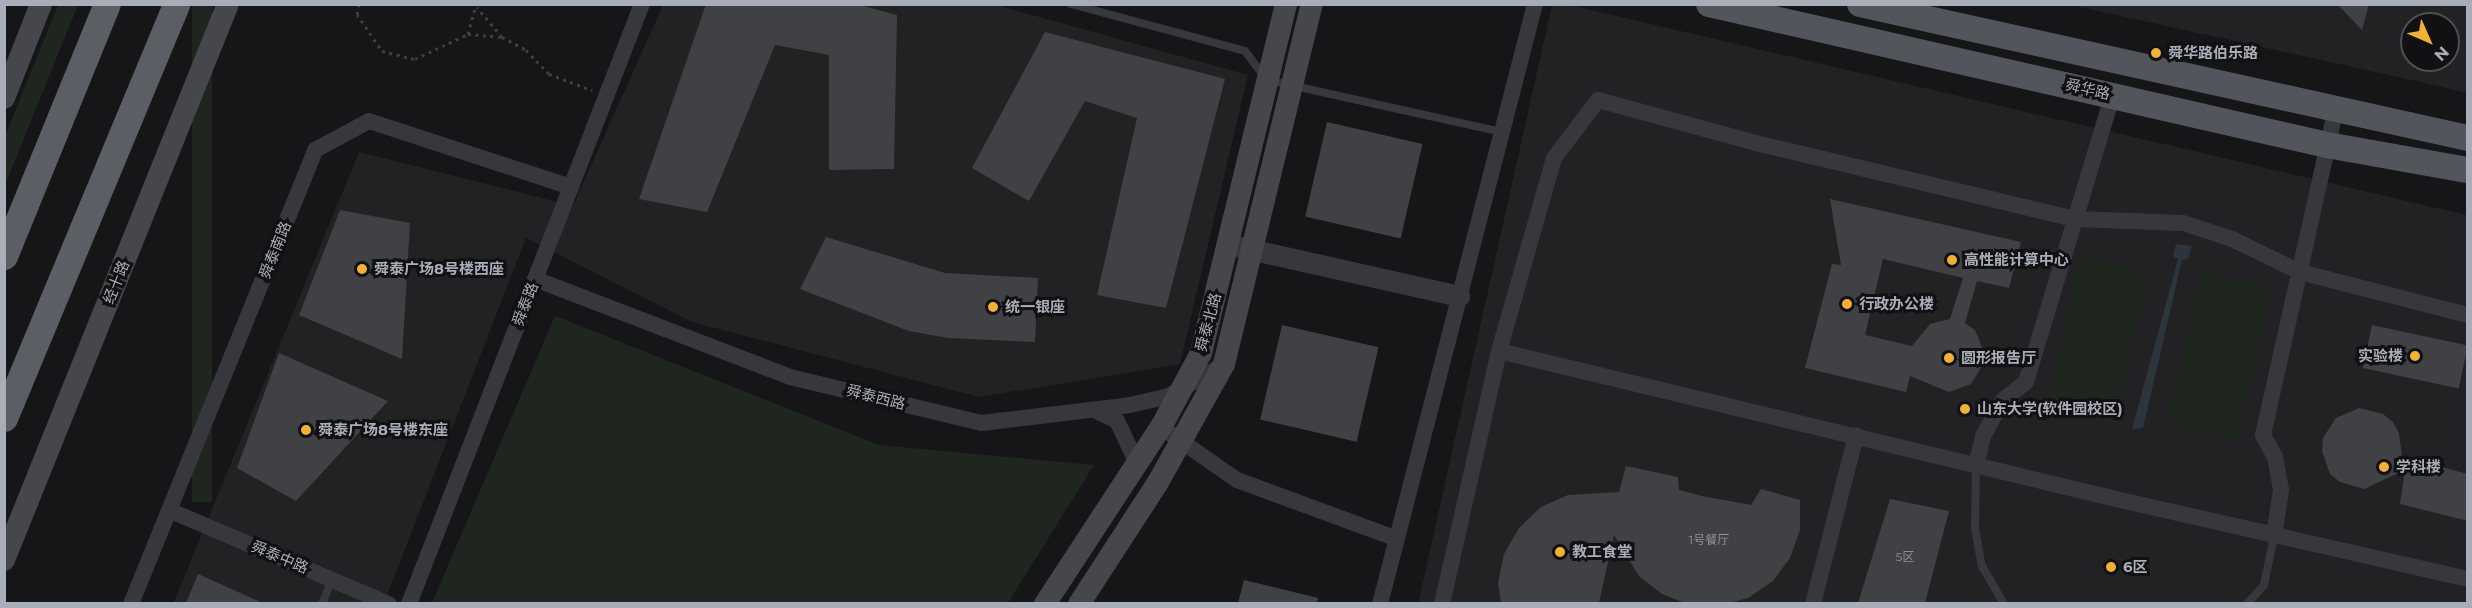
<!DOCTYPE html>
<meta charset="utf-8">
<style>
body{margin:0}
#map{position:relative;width:2472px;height:608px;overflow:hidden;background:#161618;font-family:Montserrat,"Noto Sans SC",sans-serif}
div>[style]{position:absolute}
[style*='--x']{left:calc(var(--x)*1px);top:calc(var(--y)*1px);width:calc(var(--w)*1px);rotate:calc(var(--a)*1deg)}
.built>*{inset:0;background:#222225}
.green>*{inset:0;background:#1e261f;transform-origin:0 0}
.water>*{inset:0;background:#2c353c}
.building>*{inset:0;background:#404145;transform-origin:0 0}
.path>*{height:3px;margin-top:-1.5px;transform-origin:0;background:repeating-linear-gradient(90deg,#3d3f44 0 3px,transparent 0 7.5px)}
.service>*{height:8px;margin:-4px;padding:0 4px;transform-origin:4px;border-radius:4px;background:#37383d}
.minor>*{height:16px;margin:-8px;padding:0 8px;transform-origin:8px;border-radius:8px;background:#37383d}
.tertiary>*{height:21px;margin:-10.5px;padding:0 10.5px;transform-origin:10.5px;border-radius:10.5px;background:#37383d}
.secondary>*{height:22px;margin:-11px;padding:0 11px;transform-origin:11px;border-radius:11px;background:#45474d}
.primary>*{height:26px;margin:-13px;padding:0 13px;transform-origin:13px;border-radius:13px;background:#53555c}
.trunk>*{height:27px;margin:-13.5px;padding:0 13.5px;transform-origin:13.5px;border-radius:13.5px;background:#5b5e65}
.dots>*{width:16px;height:16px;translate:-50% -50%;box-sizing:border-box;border:3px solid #111113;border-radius:50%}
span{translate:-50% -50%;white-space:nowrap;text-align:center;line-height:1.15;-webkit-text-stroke:6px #111113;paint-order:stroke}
.number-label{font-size:12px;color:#8e929b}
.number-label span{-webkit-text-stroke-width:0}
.poi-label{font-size:15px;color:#a8adb8;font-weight:700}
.left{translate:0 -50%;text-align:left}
.right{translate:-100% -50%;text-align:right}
.street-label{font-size:15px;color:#a8adb8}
.frame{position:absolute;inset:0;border:6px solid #a8adb8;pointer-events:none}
.north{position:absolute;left:2400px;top:12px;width:60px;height:60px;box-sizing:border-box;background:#111113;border:2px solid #4d4f55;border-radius:50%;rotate:135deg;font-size:16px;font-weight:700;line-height:24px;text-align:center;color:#a8adb8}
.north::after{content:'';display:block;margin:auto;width:21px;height:27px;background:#f2b134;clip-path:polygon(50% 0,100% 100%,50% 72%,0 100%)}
</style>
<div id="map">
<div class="built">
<div style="clip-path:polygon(663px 5px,996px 5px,1248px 75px,1180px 364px,979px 397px,692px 322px,526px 238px,384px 603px,173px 604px,359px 152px,573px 206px)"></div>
<div style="clip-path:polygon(1552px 5px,1570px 5px,2467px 215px,2467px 603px,1418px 604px)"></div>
<div style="clip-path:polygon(evenodd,2071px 5px,2467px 5px,2467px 93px,2425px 83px,2071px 5px,2412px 24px,2448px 24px,2448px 60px,2412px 60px,2412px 24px)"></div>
</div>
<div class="green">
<div style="clip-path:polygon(58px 5px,78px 5px,5px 185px,5px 136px)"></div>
<div style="left:192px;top:5px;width:20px;height:497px"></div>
<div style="left:2079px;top:256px;width:71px;height:157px;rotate:12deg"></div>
<div style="left:2202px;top:271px;width:72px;height:157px;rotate:13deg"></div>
<div style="clip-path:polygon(555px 316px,879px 445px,1094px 465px,1008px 603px,432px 603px)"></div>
</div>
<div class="water">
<div style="clip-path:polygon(2176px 244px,2192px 246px,2188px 259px,2182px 260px,2143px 428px,2132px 429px,2178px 259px,2173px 256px)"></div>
</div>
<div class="building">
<div style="clip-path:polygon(706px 4px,856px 4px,897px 15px,894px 169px,829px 170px,829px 55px,775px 45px,707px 212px,639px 199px)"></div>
<div style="clip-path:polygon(2337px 4px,2369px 4px,2362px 30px)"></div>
<div style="clip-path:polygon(1045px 32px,1225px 79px,1166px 308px,1097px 295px,1137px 118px,1085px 101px,1029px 201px,972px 168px)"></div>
<div style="left:1327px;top:122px;width:98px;height:97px;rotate:13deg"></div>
<div style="clip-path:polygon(evenodd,1830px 199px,2021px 242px,2009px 288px,1977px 281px,1965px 323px,1975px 330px,1984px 352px,1983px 364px,1971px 384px,1949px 392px,1910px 376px,1906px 392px,1805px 368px,1832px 264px,1841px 265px,1830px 199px,1883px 259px,1963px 278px,1950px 319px,1930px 324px,1912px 346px,1865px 335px,1883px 259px)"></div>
<div style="clip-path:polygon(340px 210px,410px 223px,402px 359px,299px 315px)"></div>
<div style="clip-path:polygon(826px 237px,945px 273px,1038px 278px,1035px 342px,948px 338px,909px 331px,800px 289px)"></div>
<div style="left:1282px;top:325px;width:99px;height:97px;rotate:13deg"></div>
<div style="left:2372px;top:325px;width:98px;height:44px;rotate:12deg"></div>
<div style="clip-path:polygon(279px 353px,388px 401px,296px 501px,237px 468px)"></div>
<div style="clip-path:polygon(2359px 408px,2383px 414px,2393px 422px,2399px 433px,2402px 457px,2468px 474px,2468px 521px,2400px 504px,2405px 470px,2364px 489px,2340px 482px,2330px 474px,2322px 451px,2323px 438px,2336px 418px)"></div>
<div style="clip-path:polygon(1626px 466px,1678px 477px,1679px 490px,1702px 496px,1751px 505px,1761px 489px,1800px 500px,1800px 530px,1790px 558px,1773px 581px,1748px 598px,1729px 603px,1685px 603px,1662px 594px,1639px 576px,1614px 535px,1599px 603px,1501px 603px,1498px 583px,1504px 554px,1519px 528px,1541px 507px,1568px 495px,1619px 492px)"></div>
<div style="clip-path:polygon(1890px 499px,1949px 511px,1925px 603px,1858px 603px)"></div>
<div style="clip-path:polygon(198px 574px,263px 603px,186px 603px)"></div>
<div style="clip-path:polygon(1244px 580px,1318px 598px,1317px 603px,1238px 603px)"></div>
</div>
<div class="path">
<div style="--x:359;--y:4;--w:10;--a:101"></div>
<div style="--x:357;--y:14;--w:45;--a:56"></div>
<div style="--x:382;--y:51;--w:34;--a:14"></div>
<div style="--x:415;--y:59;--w:59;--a:-25.3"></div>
<div style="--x:468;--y:34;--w:31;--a:-75"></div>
<div style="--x:468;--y:34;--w:34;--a:5"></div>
<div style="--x:502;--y:37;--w:39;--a:-130"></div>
<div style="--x:502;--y:37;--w:27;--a:28"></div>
<div style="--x:526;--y:50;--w:33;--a:46"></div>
<div style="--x:549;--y:74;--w:46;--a:20.4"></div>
</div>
<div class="service">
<div style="--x:1071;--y:4;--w:180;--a:15.1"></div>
<div style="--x:1245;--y:51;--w:36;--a:53"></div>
<div style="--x:1267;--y:80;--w:241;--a:12.5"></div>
<div style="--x:1976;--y:465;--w:63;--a:90.9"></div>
<div style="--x:1975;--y:528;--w:39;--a:80"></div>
<div style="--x:1982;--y:566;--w:44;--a:59.9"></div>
<div style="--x:322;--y:604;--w:27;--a:-68"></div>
<div style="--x:2247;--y:604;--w:25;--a:-48"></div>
<div style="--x:2264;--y:585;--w:50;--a:-78.5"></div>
</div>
<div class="minor">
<div style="--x:535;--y:279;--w:273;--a:21"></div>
<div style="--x:790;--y:377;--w:197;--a:13.5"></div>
<div style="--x:982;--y:423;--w:149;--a:-6.9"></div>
<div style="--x:1130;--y:405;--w:40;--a:-13"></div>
<div style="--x:1169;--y:396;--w:62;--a:-29.9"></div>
<div style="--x:1499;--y:351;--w:635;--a:13.49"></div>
<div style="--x:2116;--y:499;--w:361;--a:12.8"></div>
<div style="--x:1096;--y:411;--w:23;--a:25"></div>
<div style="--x:1117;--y:421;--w:44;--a:64.6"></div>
<div style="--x:1136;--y:461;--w:6;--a:99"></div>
<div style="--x:1161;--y:427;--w:93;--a:34.9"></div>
<div style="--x:1237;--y:480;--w:168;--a:20.2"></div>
<div style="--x:1976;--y:465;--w:30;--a:-76"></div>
<div style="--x:1983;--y:436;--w:41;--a:-60.9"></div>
<div style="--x:2003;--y:400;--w:29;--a:-38"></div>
<div style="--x:2026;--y:382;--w:301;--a:-73.2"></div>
<div style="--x:171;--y:511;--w:237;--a:23.1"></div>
<div style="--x:2274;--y:536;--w:47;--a:-81.3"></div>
<div style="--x:2281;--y:490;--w:34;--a:-100"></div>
<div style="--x:2275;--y:457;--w:25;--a:-119"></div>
<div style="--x:2263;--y:435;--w:334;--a:-77.4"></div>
<div style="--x:131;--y:604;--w:490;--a:-67.9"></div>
<div style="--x:315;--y:150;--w:61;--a:-28.2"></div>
<div style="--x:369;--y:121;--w:213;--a:18.1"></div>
<div style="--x:409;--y:604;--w:644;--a:-68.78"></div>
<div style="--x:1380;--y:604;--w:620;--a:-75.52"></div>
<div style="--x:1442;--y:604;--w:259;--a:-77.3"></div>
<div style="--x:1499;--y:351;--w:201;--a:-74.1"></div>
<div style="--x:1554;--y:158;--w:73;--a:-52.8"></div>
<div style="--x:1598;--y:100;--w:172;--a:15.2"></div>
<div style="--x:1764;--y:145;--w:320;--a:13.4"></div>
<div style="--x:2075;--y:219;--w:108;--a:2.1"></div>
<div style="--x:2183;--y:223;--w:52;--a:18.1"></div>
<div style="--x:2232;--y:239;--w:76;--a:25.9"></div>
<div style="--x:2300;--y:272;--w:173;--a:14.4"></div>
<div style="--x:1813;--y:604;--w:174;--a:-75.7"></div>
</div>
<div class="tertiary">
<div style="--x:1227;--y:244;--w:238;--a:12.6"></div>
</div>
<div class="secondary">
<div style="--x:4;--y:98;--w:101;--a:-68.5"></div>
<div style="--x:4;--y:560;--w:599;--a:-68.06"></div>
<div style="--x:1045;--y:604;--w:212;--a:-56.8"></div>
<div style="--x:1161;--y:427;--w:84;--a:-61.6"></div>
<div style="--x:1201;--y:353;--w:359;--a:-76.3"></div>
<div style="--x:1079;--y:604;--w:143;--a:-57"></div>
<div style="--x:1157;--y:484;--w:137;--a:-60.8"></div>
<div style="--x:1224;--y:364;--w:371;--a:-76.3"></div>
</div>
<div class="primary">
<div style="--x:1709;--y:4;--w:634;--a:12.85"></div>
<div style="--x:2327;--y:145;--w:143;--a:10.1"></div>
<div style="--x:1860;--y:4;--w:623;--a:12.43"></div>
</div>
<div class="trunk">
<div style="--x:4;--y:256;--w:272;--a:-67.8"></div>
<div style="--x:4;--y:418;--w:448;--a:-67.4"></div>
</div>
<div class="dots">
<div style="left:2156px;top:53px;background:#f2b134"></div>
<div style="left:1952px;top:260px;background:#f2b134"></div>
<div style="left:362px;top:269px;background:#f2b134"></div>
<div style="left:1847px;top:304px;background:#f2b134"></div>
<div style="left:993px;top:307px;background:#f2b134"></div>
<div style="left:2415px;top:356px;background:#f2b134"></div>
<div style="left:1949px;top:358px;background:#f2b134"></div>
<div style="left:1965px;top:409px;background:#f2b134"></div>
<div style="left:306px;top:430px;background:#f2b134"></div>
<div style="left:2384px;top:467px;background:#f2b134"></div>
<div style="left:1560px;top:552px;background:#f2b134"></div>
<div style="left:2111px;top:567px;background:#f2b134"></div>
</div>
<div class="number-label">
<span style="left:1709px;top:540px">1号餐厅</span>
<span style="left:1905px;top:557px">5区</span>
</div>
<div class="poi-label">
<span class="left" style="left:2168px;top:53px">舜华路伯乐路</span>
<span class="left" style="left:1964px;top:260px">高性能计算中心</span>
<span class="left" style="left:374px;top:269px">舜泰广场8号楼西座</span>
<span class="left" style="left:1859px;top:304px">行政办公楼</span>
<span class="left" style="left:1005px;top:307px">统一银座</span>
<span class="right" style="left:2403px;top:356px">实验楼</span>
<span class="left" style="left:1961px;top:358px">圆形报告厅</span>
<span class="left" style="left:1977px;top:409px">山东大学(软件园校区)</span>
<span class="left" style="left:318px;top:430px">舜泰广场8号楼东座</span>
<span class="left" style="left:2396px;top:467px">学科楼</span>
<span class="left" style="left:1572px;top:552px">教工食堂</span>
<span class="left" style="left:2123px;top:567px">6区</span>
</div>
<div class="street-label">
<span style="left:2088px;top:89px;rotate:13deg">舜华路</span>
<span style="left:275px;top:250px;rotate:-68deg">舜泰南路</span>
<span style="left:116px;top:282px;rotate:-68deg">经十路</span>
<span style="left:525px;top:304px;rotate:-69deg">舜泰路</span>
<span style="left:1208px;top:322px;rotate:-75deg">舜泰北路</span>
<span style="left:876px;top:397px;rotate:14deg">舜泰西路</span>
<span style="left:280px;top:557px;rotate:23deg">舜泰中路</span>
</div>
<div class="frame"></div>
<div class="north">N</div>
</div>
